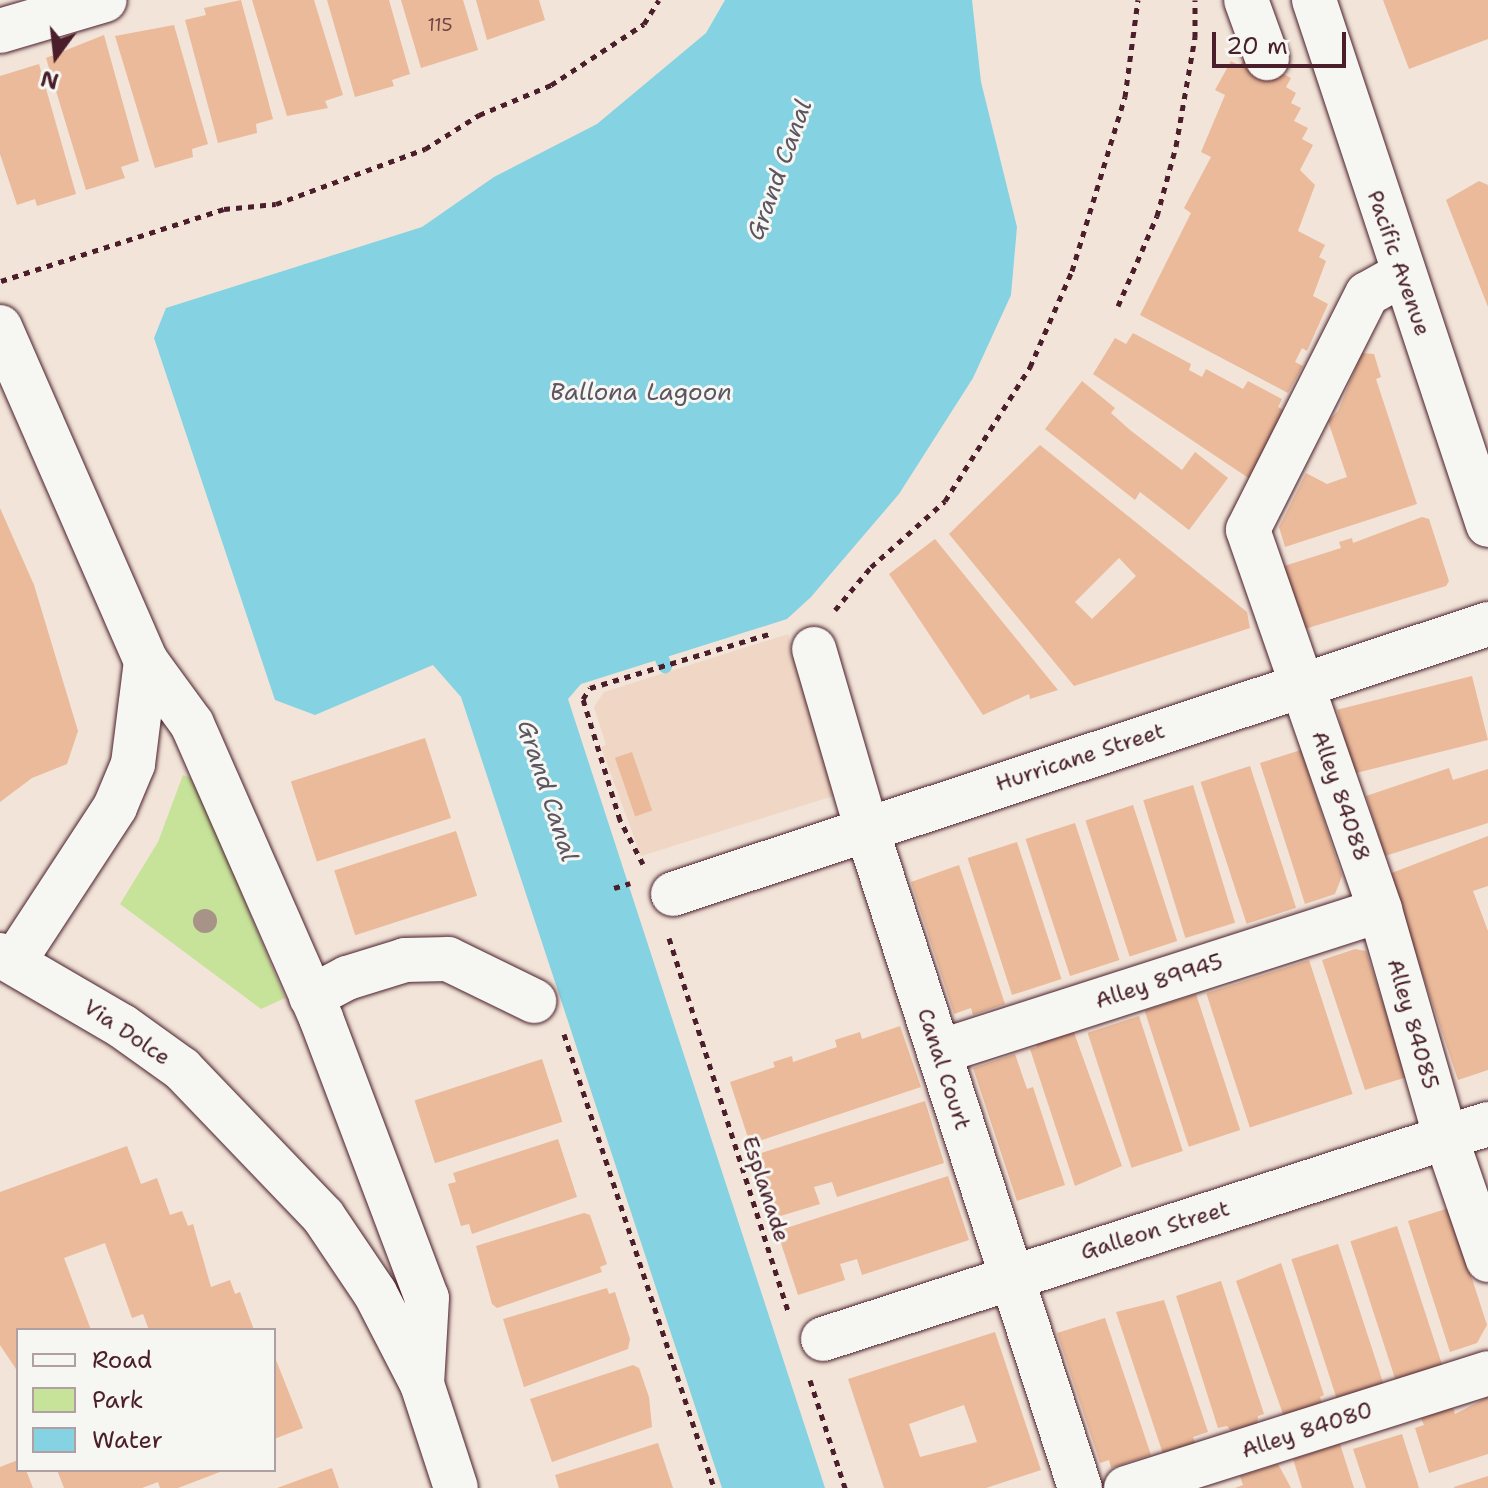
<!DOCTYPE html>
<style>
body{margin:0}
#map{position:relative;width:1488px;height:1488px;overflow:hidden;background:#f2e4d8;font-family:"Shantell Sans",sans-serif}
div>[style]{position:absolute}
[style*='--x']{left:calc(var(--x)*1px);top:calc(var(--y)*1px);width:calc(var(--w)*1px);rotate:calc(var(--a)*1deg)}
.built>*{inset:0;background:#f0d7c5}
.green>*{inset:0;background:#c7e39a}
.water>*{inset:0;background:#85d3e2}
.stream>*{height:14px;margin:-7px;padding:0 7px;transform-origin:7px;border-radius:7px;background:#85d3e2}
.building>*{inset:0;background:#eaba9a;transform-origin:0 0}
.path>*{height:5px;margin-top:-2.5px;transform-origin:0;background:repeating-linear-gradient(90deg,#4a1f2b 0 6px,transparent 0 12px)}
.roads{filter:drop-shadow(0 0 2px #4a1f2b) drop-shadow(0 0 2px #4a1f2b)}
.minor>*{height:44px;margin:-22px;padding:0 22px;transform-origin:22px;border-radius:22px;background:#f6f6f2}
.trees>*{width:24px;height:24px;margin:-12px;border-radius:50%;background:#a79388}
span{translate:-50% -50%;white-space:nowrap;text-align:center;line-height:1.15;-webkit-text-stroke:6px #f6f6f2;paint-order:stroke}
.number-label{font-size:18px;color:#724647}
.number-label span{-webkit-text-stroke-width:0}
.street-label{font-size:22px;color:#4a1f2b}
.water-label{font-size:24px;color:#5c5562;font-style:italic}
.legend{position:absolute;left:16px;top:1328px;width:260px;height:144px;box-sizing:border-box;background:#f6f6f2;border:2px solid #b1a0a2;margin:0;padding:10px 14px;list-style:none;font-size:24px;color:#4a1f2b}
.legend li{display:flex;align-items:center;gap:16px;height:40px}
.legend b{width:40px;border:2px solid #b1a0a2}
.north{position:absolute;left:16px;top:16px;width:80px;height:80px;-webkit-text-stroke:6px #f6f6f2;paint-order:stroke;rotate:195deg;font-size:22px;font-weight:700;line-height:32px;text-align:center;color:#4a1f2b}
.north::after{content:'';display:block;margin:auto;width:28px;height:36px;background:#4a1f2b;clip-path:polygon(50% 0,100% 100%,50% 72%,0 100%)}
.scale{position:absolute;left:1212px;top:32px;width:134px;height:36px;box-sizing:border-box;border:4px solid #4a1f2b;border-top:0;padding-left:10px;font-size:24px;line-height:28px;white-space:nowrap;color:#4a1f2b;-webkit-text-stroke:6px #f6f6f2;paint-order:stroke}
</style>
<div id="map">
<div class="built">
<div style="clip-path:polygon(788px 634px,840px 794px,641px 856px,601px 747px,606px 745px,594px 707px,604px 692px)"></div>
</div>
<div class="green">
<div style="clip-path:polygon(183px 775px,191px 778px,211px 820px,285px 998px,261px 1009px,120px 904px,158px 842px)"></div>
</div>
<div class="water">
<div style="clip-path:polygon(725px 0,972px 0,981px 82px,1017px 227px,1011px 295px,973px 378px,899px 494px,811px 597px,787px 619px,581px 684px,568px 699px,825px 1488px,722px 1488px,461px 697px,433px 665px,315px 715px,275px 700px,154px 338px,166px 308px,422px 227px,494px 177px,597px 124px,706px 33px)"></div>
</div>
<div class="stream">
<div style="--x:662;--y:659;--w:8;--a:67"></div>
</div>
<div class="building">
<div style="clip-path:polygon(241px 0,273px 119px,256px 124px,257px 133px,218px 143px,185px 20px,206px 15px,204px 8px)"></div>
<div style="clip-path:polygon(252px 0,314px 0,343px 95px,325px 101px,328px 108px,287px 116px)"></div>
<div style="clip-path:polygon(327px 0,389px 0,410px 74px,392px 80px,394px 86px,355px 97px)"></div>
<div style="clip-path:polygon(401px 0,463px 0,478px 50px,421px 68px)"></div>
<div style="clip-path:polygon(476px 0,539px 0,545px 20px,487px 40px)"></div>
<div style="clip-path:polygon(1383px 0,1488px 0,1488px 39px,1409px 69px)"></div>
<div style="clip-path:polygon(174px 25px,208px 144px,192px 149px,193px 157px,155px 168px,115px 36px)"></div>
<div style="clip-path:polygon(104px 35px,139px 161px,121px 167px,125px 178px,86px 190px,46px 58px)"></div>
<div style="clip-path:polygon(1246px 54px,1291px 78px,1286px 87px,1296px 93px,1291px 103px,1301px 108px,1294px 121px,1308px 128px,1302px 139px,1313px 145px,1300px 170px,1315px 185px,1298px 231px,1325px 245px,1319px 257px,1326px 261px,1313px 296px,1328px 304px,1307px 351px,1302px 348px,1295px 362px,1303px 366px,1288px 393px,1140px 315px,1191px 213px,1184px 208px,1211px 157px,1201px 152px,1225px 95px,1215px 90px,1231px 61px,1240px 66px)"></div>
<div style="clip-path:polygon(39px 64px,76px 194px,37px 206px,35px 199px,17px 205px,0 154px,0 76px)"></div>
<div style="clip-path:polygon(1479px 181px,1488px 185px,1488px 307px,1446px 200px)"></div>
<div style="clip-path:polygon(1133px 333px,1191px 364px,1189px 370px,1202px 377px,1206px 369px,1243px 389px,1248px 381px,1282px 399px,1278px 407px,1289px 413px,1250px 479px,1093px 374px,1115px 338px,1126px 344px)"></div>
<div style="clip-path:polygon(1362px 353px,1374px 354px,1381px 377px,1376px 379px,1417px 504px,1285px 547px,1279px 527px,1306px 473px,1327px 484px,1347px 477px,1328px 421px,1338px 411px)"></div>
<div style="clip-path:polygon(1082px 381px,1115px 408px,1111px 413px,1130px 430px,1182px 470px,1195px 452px,1228px 478px,1189px 530px,1140px 492px,1135px 500px,1045px 429px)"></div>
<div style="clip-path:polygon(evenodd,1040px 445px,1247px 612px,1250px 628px,1074px 686px,949px 534px,1040px 445px,1119px 558px,1136px 576px,1092px 619px,1075px 602px,1119px 558px)"></div>
<div style="clip-path:polygon(0 508px,34px 585px,78px 731px,67px 764px,32px 778px,0 802px)"></div>
<div style="clip-path:polygon(1422px 517px,1429px 519px,1449px 581px,1446px 586px,1298px 631px,1278px 568px,1341px 548px,1339px 542px,1352px 538px,1353px 543px)"></div>
<div style="clip-path:polygon(935px 539px,1058px 690px,1030px 699px,1029px 694px,983px 715px,889px 574px)"></div>
<div style="left:1472px;top:676px;width:66px;height:139px;rotate:76deg"></div>
<div style="left:425px;top:738px;width:84px;height:141px;rotate:72deg"></div>
<div style="clip-path:polygon(1301px 750px,1342px 876px,1335px 894px,1305px 904px,1260px 763px)"></div>
<div style="left:632px;top:752px;width:62px;height:18px;rotate:71deg"></div>
<div style="left:1250px;top:766px;width:149px;height:52px;rotate:72deg"></div>
<div style="clip-path:polygon(1449px 768px,1453px 780px,1488px 769px,1488px 823px,1385px 856px,1366px 796px)"></div>
<div style="left:1193px;top:785px;width:144px;height:52px;rotate:73deg"></div>
<div style="left:1133px;top:805px;width:143px;height:50px;rotate:72deg"></div>
<div style="left:1075px;top:823px;width:144px;height:52px;rotate:72deg"></div>
<div style="left:456px;top:831px;width:68px;height:128px;rotate:72deg"></div>
<div style="clip-path:polygon(1488px 836px,1488px 886px,1473px 891px,1488px 931px,1488px 1070px,1458px 1080px,1389px 874px)"></div>
<div style="left:1017px;top:842px;width:144px;height:52px;rotate:72deg"></div>
<div style="clip-path:polygon(959px 865px,1005px 1004px,973px 1015px,971px 1008px,954px 1014px,911px 882px)"></div>
<div style="clip-path:polygon(1355px 949px,1366px 951px,1407px 1077px,1365px 1090px,1322px 960px)"></div>
<div style="left:1309px;top:960px;width:141px;height:108px;rotate:72deg"></div>
<div style="left:1196px;top:994px;width:143px;height:54px;rotate:72deg"></div>
<div style="left:1139px;top:1016px;width:142px;height:54px;rotate:72deg"></div>
<div style="clip-path:polygon(900px 1026px,921px 1087px,750px 1144px,730px 1082px,775px 1067px,773px 1062px,792px 1056px,793px 1062px,837px 1047px,835px 1040px,860px 1032px,862px 1039px)"></div>
<div style="clip-path:polygon(1072px 1027px,1122px 1166px,1075px 1186px,1030px 1049px,1037px 1047px,1035px 1040px)"></div>
<div style="clip-path:polygon(1015px 1054px,1027px 1089px,1033px 1087px,1065px 1185px,1017px 1201px,973px 1068px)"></div>
<div style="left:542px;top:1059px;width:66px;height:134px;rotate:72deg"></div>
<div style="clip-path:polygon(925px 1101px,944px 1163px,837px 1197px,832px 1182px,814px 1187px,820px 1204px,774px 1218px,755px 1155px)"></div>
<div style="clip-path:polygon(558px 1139px,577px 1197px,472px 1234px,469px 1224px,461px 1226px,448px 1184px,456px 1182px,453px 1173px)"></div>
<div style="clip-path:polygon(127px 1146px,141px 1184px,157px 1178px,170px 1215px,182px 1211px,188px 1226px,193px 1224px,211px 1287px,230px 1280px,235px 1294px,240px 1292px,254px 1330px,149px 1330px,143px 1314px,132px 1318px,105px 1243px,64px 1258px,91px 1330px,18px 1330px,18px 1372px,0 1345px,0 1192px)"></div>
<div style="clip-path:polygon(948px 1176px,969px 1240px,862px 1275px,857px 1259px,840px 1264px,845px 1280px,798px 1295px,777px 1231px)"></div>
<div style="clip-path:polygon(1449px 1208px,1487px 1325px,1477px 1343px,1450px 1352px,1408px 1221px)"></div>
<div style="clip-path:polygon(584px 1213px,590px 1215px,607px 1264px,600px 1267px,602px 1272px,497px 1308px,492px 1304px,476px 1246px)"></div>
<div style="left:1397px;top:1226px;width:146px;height:49px;rotate:72deg"></div>
<div style="left:1338px;top:1244px;width:147px;height:49px;rotate:72deg"></div>
<div style="clip-path:polygon(1281px 1263px,1324px 1395px,1320px 1397px,1322px 1404px,1284px 1417px,1236px 1281px)"></div>
<div style="clip-path:polygon(1221px 1281px,1264px 1414px,1258px 1416px,1257px 1426px,1233px 1433px,1227px 1426px,1218px 1428px,1176px 1296px)"></div>
<div style="clip-path:polygon(607px 1288px,609px 1294px,615px 1292px,630px 1339px,628px 1349px,524px 1387px,503px 1319px)"></div>
<div style="clip-path:polygon(1164px 1300px,1208px 1432px,1193px 1437px,1196px 1445px,1164px 1457px,1116px 1312px)"></div>
<div style="clip-path:polygon(1105px 1318px,1151px 1455px,1111px 1468px,1109px 1460px,1100px 1463px,1057px 1333px)"></div>
<div style="clip-path:polygon(evenodd,995px 1332px,1041px 1470px,986px 1488px,884px 1488px,848px 1379px,995px 1332px,964px 1405px,977px 1442px,920px 1457px,909px 1424px,964px 1405px)"></div>
<div style="clip-path:polygon(274px 1355px,303px 1428px,274px 1439px)"></div>
<div style="clip-path:polygon(633px 1365px,639px 1368px,649px 1397px,652px 1427px,552px 1462px,530px 1399px)"></div>
<div style="clip-path:polygon(1488px 1397px,1488px 1454px,1429px 1473px,1415px 1428px,1424px 1425px,1421px 1418px,1453px 1407px,1455px 1414px)"></div>
<div style="clip-path:polygon(1402px 1434px,1419px 1488px,1366px 1488px,1353px 1449px)"></div>
<div style="clip-path:polygon(658px 1443px,673px 1488px,559px 1488px,555px 1475px)"></div>
<div style="clip-path:polygon(1340px 1444px,1354px 1488px,1302px 1488px,1293px 1459px)"></div>
<div style="clip-path:polygon(18px 1460px,18px 1470px,26px 1470px,33px 1488px,0 1488px,0 1467px)"></div>
<div style="clip-path:polygon(1278px 1464px,1291px 1488px,1235px 1488px,1243px 1485px,1240px 1476px)"></div>
<div style="clip-path:polygon(332px 1468px,339px 1488px,277px 1488px)"></div>
<div style="clip-path:polygon(57px 1470px,164px 1472px,225px 1470px,178px 1488px,160px 1488px,158px 1482px,142px 1488px,64px 1488px)"></div>
<div style="clip-path:polygon(1488px 1476px,1488px 1488px,1454px 1488px,1454px 1487px)"></div>
</div>
<div class="path">
<div style="--x:1;--y:281;--w:234;--a:-17.9"></div>
<div style="--x:224;--y:209;--w:52;--a:-5.5"></div>
<div style="--x:276;--y:204;--w:159;--a:-20.3"></div>
<div style="--x:425;--y:149;--w:64;--a:-32.2"></div>
<div style="--x:479;--y:115;--w:78;--a:-22.6"></div>
<div style="--x:551;--y:85;--w:111;--a:-33.3"></div>
<div style="--x:644;--y:24;--w:28;--a:-58"></div>
<div style="--x:1118;--y:306;--w:98;--a:-66.6"></div>
<div style="--x:1157;--y:216;--w:73;--a:-74.8"></div>
<div style="--x:1176;--y:146;--w:111;--a:-80.1"></div>
<div style="--x:1195;--y:37;--w:37;--a:-90"></div>
<div style="--x:835;--y:610;--w:56;--a:-50.1"></div>
<div style="--x:871;--y:567;--w:99;--a:-41.7"></div>
<div style="--x:945;--y:501;--w:159;--a:-57.6"></div>
<div style="--x:1030;--y:367;--w:105;--a:-66.4"></div>
<div style="--x:1072;--y:271;--w:182;--a:-73.1"></div>
<div style="--x:1125;--y:97;--w:98;--a:-82.4"></div>
<div style="--x:643;--y:864;--w:50;--a:-117.6"></div>
<div style="--x:620;--y:820;--w:127;--a:-107"></div>
<div style="--x:583;--y:699;--w:13;--a:-58"></div>
<div style="--x:590;--y:688;--w:190;--a:-16.8"></div>
<div style="--x:614;--y:888;--w:17;--a:-17"></div>
<div style="--x:669;--y:938;--w:395;--a:72.3"></div>
<div style="--x:564;--y:1034;--w:478;--a:71.7"></div>
<div style="--x:810;--y:1380;--w:114;--a:72"></div>
</div>
<div class="roads">
<div class="minor">
<div style="--x:1246;--y:0;--w:62;--a:70.1"></div>
<div style="--x:1314;--y:0;--w:553;--a:71.66"></div>
<div style="--x:0;--y:31;--w:109;--a:-16.4"></div>
<div style="--x:1403;--y:274;--w:41;--a:150.9"></div>
<div style="--x:1367;--y:294;--w:264;--a:116.8"></div>
<div style="--x:1248;--y:530;--w:402;--a:70.8"></div>
<div style="--x:1380;--y:910;--w:237;--a:73.9"></div>
<div style="--x:1446;--y:1138;--w:129;--a:71"></div>
<div style="--x:0;--y:327;--w:365;--a:66.4"></div>
<div style="--x:146;--y:661;--w:78;--a:53.9"></div>
<div style="--x:192;--y:724;--w:321;--a:66.3"></div>
<div style="--x:321;--y:1018;--w:299;--a:69.3"></div>
<div style="--x:427;--y:1298;--w:86;--a:93.3"></div>
<div style="--x:814;--y:649;--w:185;--a:73.7"></div>
<div style="--x:866;--y:827;--w:695;--a:72.06"></div>
<div style="--x:673;--y:894;--w:859;--a:-18.33"></div>
<div style="--x:0;--y:955;--w:141;--a:30.2"></div>
<div style="--x:122;--y:1026;--w:74;--a:35.6"></div>
<div style="--x:182;--y:1069;--w:204;--a:46.2"></div>
<div style="--x:323;--y:1216;--w:93;--a:56"></div>
<div style="--x:375;--y:1293;--w:102;--a:62.7"></div>
<div style="--x:422;--y:1384;--w:109;--a:71.9"></div>
<div style="--x:15;--y:960;--w:183;--a:-56.8"></div>
<div style="--x:115;--y:807;--w:47;--a:-67.3"></div>
<div style="--x:133;--y:764;--w:104;--a:-82.8"></div>
<div style="--x:311;--y:997;--w:41;--a:-27.8"></div>
<div style="--x:347;--y:978;--w:61;--a:-17.2"></div>
<div style="--x:405;--y:960;--w:43;--a:-1.3"></div>
<div style="--x:448;--y:959;--w:96;--a:26"></div>
<div style="--x:939;--y:1052;--w:463;--a:-17.8"></div>
<div style="--x:823;--y:1339;--w:699;--a:-17.92"></div>
<div style="--x:1126;--y:1488;--w:380;--a:-17.6"></div>
</div>
</div>
<div class="trees">
<div style="left:205px;top:921px"></div>
</div>
<div class="number-label">
<span style="left:440px;top:25px">115</span>
</div>
<div class="street-label">
<span style="left:1399px;top:263px;rotate:71deg">Pacific Avenue</span>
<span style="left:1080px;top:757px;rotate:-18deg">Hurricane Street</span>
<span style="left:1341px;top:796px;rotate:71deg">Alley 84088</span>
<span style="left:1159px;top:981px;rotate:-18deg">Alley 89945</span>
<span style="left:1413px;top:1024px;rotate:74deg">Alley 84085</span>
<span style="left:127px;top:1032px;rotate:34deg">Via Dolce</span>
<span style="left:944px;top:1069px;rotate:72deg">Canal Court</span>
<span style="left:766px;top:1189px;rotate:72deg">Esplanade</span>
<span style="left:1155px;top:1230px;rotate:-17deg">Galleon Street</span>
<span style="left:1307px;top:1430px;rotate:-18deg">Alley 84080</span>
</div>
<div class="water-label">
<span style="left:780px;top:170px;rotate:-70deg">Grand Canal</span>
<span style="left:641px;top:393px">Ballona Lagoon</span>
<span style="left:547px;top:791px;rotate:72deg">Grand Canal</span>
</div>
<ul class="legend">
<li><b style="height:10px;background:#f6f6f2"></b>Road</li>
<li><b style="height:22px;background:#c7e39a"></b>Park</li>
<li><b style="height:22px;background:#85d3e2"></b>Water</li>
</ul>
<div class="north">N</div>
<div class="scale">20 m</div>
</div>
